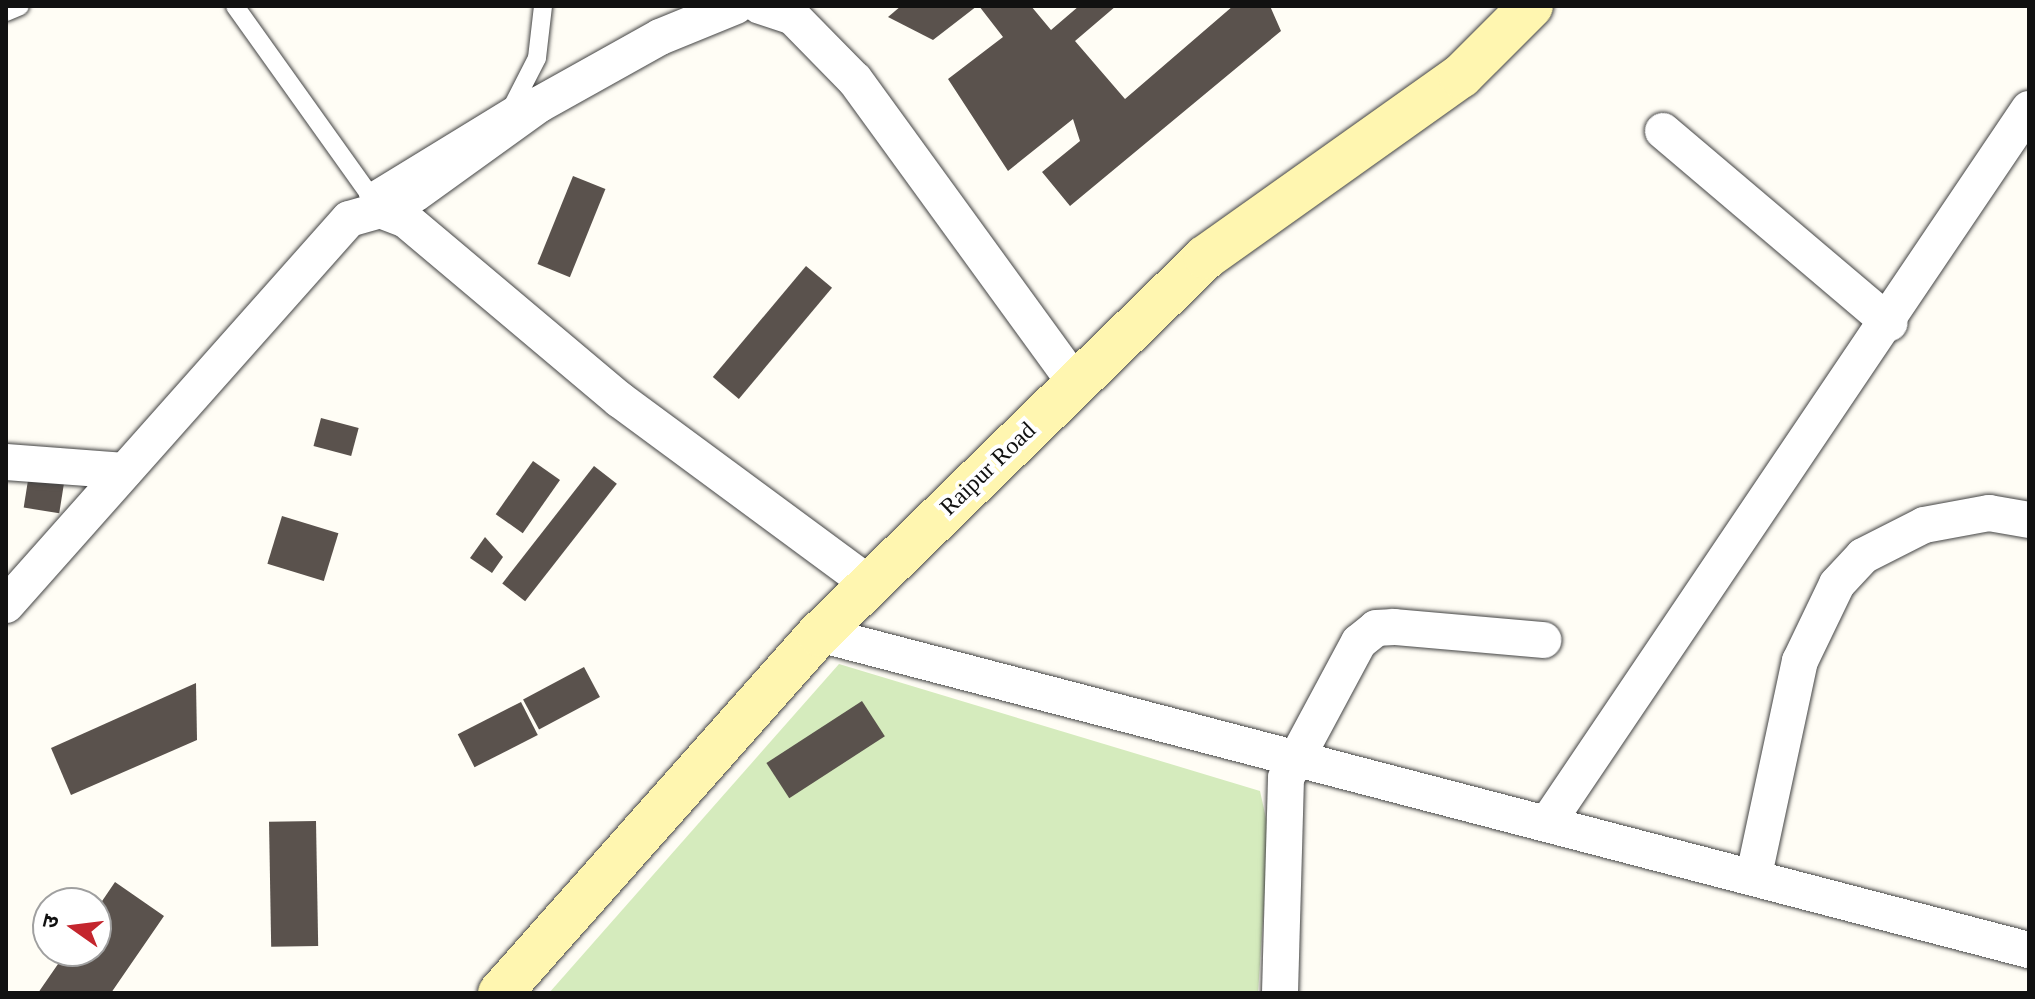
<!DOCTYPE html>
<meta charset="utf-8">
<style>
body{margin:0}
#map{position:relative;width:2035px;height:999px;overflow:hidden;background:#fffdf5;font-family:"Times New Roman","Noto Sans Devanagari",serif}
div>[style]{position:absolute}
[style*='--x']{left:calc(var(--x)*1px);top:calc(var(--y)*1px);width:calc(var(--w)*1px);rotate:calc(var(--a)*1deg)}
.green>*{inset:0;background:#d5ebbd}
.building>*{inset:0;background:#5a524d;transform-origin:0 0}
.roads{filter:drop-shadow(0 0 2px #444) drop-shadow(0 0 2px #444)}
.service>*{height:18px;margin:-9px;padding:0 9px;transform-origin:9px;border-radius:9px;background:#fff}
.minor>*{height:36px;margin:-18px;padding:0 18px;transform-origin:18px;border-radius:18px;background:#fff}
.secondary>*{height:44px;margin:-22px;padding:0 22px;transform-origin:22px;border-radius:22px;background:#fff6b0}
span{translate:-50% -50%;white-space:nowrap;text-align:center;line-height:1.15;-webkit-text-stroke:8px #fff;paint-order:stroke}
.street-label{font-size:24px;color:#111}
.frame{position:absolute;inset:0;border:8px solid #111;pointer-events:none}
.north{position:absolute;left:32px;top:887px;width:80px;height:80px;box-sizing:border-box;background:#fff;border:2px solid #a0a0a0;border-radius:50%;rotate:284deg;font-size:22px;font-weight:700;line-height:32px;text-align:center;color:#111}
.north::after{content:'';display:block;margin:auto;width:28px;height:36px;background:#c4262e;clip-path:polygon(50% 0,100% 100%,50% 72%,0 100%)}
</style>
<div id="map">
<div class="green">
<div style="clip-path:polygon(839px 664px,1260px 791px,1269px 832px,1258px 993px,549px 993px)"></div>
</div>
<div class="building">
<div style="clip-path:polygon(901px 6px,977px 6px,933px 40px,888px 17px)"></div>
<div style="clip-path:polygon(979px 6px,1031px 6px,1051px 30px,1079px 6px,1116px 6px,1075px 41px,1125px 99px,1233px 6px,1270px 6px,1281px 31px,1070px 206px,1042px 172px,1080px 141px,1073px 119px,1008px 171px,948px 79px,1003px 37px)"></div>
<div style="left:573px;top:176px;width:35px;height:95px;rotate:22deg"></div>
<div style="left:806px;top:266px;width:34px;height:145px;rotate:40deg"></div>
<div style="left:321px;top:418px;width:39px;height:29px;rotate:15deg"></div>
<div style="left:533px;top:461px;width:33px;height:65px;rotate:35deg"></div>
<div style="left:594px;top:466px;width:29px;height:149px;rotate:38deg"></div>
<div style="left:29px;top:474px;width:36px;height:34px;rotate:9deg"></div>
<div style="left:282px;top:516px;width:59px;height:50px;rotate:17deg"></div>
<div style="clip-path:polygon(485px 537px,503px 557px,492px 573px,470px 558px)"></div>
<div style="left:584px;top:667px;width:34px;height:69px;rotate:62deg"></div>
<div style="clip-path:polygon(196px 683px,197px 740px,71px 795px,51px 748px)"></div>
<div style="left:862px;top:701px;width:42px;height:114px;rotate:57deg"></div>
<div style="left:521px;top:702px;width:37px;height:71px;rotate:63deg"></div>
<div style="left:316px;top:821px;width:125px;height:47px;rotate:89deg"></div>
<div style="clip-path:polygon(115px 882px,164px 916px,111px 993px,38px 993px,67px 951px,96px 951px,96px 910px)"></div>
</div>
<div class="roads">
<div class="service">
<div style="--x:235;--y:6;--w:243;--a:54.5"></div>
<div style="--x:6;--y:12;--w:15;--a:-23"></div>
<div style="--x:368;--y:194;--w:170;--a:-31.5"></div>
<div style="--x:513;--y:105;--w:53;--a:-62.9"></div>
<div style="--x:537;--y:58;--w:52;--a:-83.4"></div>
</div>
<div class="minor">
<div style="--x:760;--y:6;--w:35;--a:18"></div>
<div style="--x:793;--y:17;--w:88;--a:45.5"></div>
<div style="--x:855;--y:80;--w:376;--a:54"></div>
<div style="--x:1663;--y:131;--w:297;--a:40.3"></div>
<div style="--x:380;--y:210;--w:38;--a:-25"></div>
<div style="--x:415;--y:194;--w:154;--a:-35.8"></div>
<div style="--x:540;--y:104;--w:137;--a:-29.2"></div>
<div style="--x:660;--y:37;--w:82;--a:-22.2"></div>
<div style="--x:6;--y:462;--w:119;--a:4.3"></div>
<div style="--x:6;--y:605;--w:516;--a:-48.38"></div>
<div style="--x:349;--y:219;--w:32;--a:-16"></div>
<div style="--x:380;--y:210;--w:28;--a:21"></div>
<div style="--x:406;--y:220;--w:280;--a:40.1"></div>
<div style="--x:620;--y:400;--w:310;--a:36.4"></div>
<div style="--x:819;--y:634;--w:1251;--a:14.64"></div>
<div style="--x:1548;--y:822;--w:860;--a:-56"></div>
<div style="--x:1754;--y:875;--w:219;--a:-77.9"></div>
<div style="--x:1800;--y:661;--w:85;--a:-64.3"></div>
<div style="--x:1837;--y:584;--w:38;--a:-47"></div>
<div style="--x:1863;--y:556;--w:68;--a:-26.9"></div>
<div style="--x:1924;--y:525;--w:66;--a:-10.5"></div>
<div style="--x:1989;--y:513;--w:41;--a:9.9"></div>
<div style="--x:1280;--y:993;--w:215;--a:-88.4"></div>
<div style="--x:1286;--y:778;--w:154;--a:-61.8"></div>
<div style="--x:1359;--y:642;--w:22;--a:-39"></div>
<div style="--x:1376;--y:628;--w:18;--a:-3"></div>
<div style="--x:1394;--y:627;--w:150;--a:5"></div>
</div>
<div class="secondary">
<div style="--x:500;--y:993;--w:480;--a:-48.4"></div>
<div style="--x:819;--y:634;--w:540;--a:-44.25"></div>
<div style="--x:1206;--y:257;--w:313;--a:-35.4"></div>
<div style="--x:1461;--y:76;--w:99;--a:-45"></div>
</div>
</div>
<div class="street-label">
<span style="left:988px;top:469px;rotate:-44deg">Raipur Road</span>
</div>
<div class="frame"></div>
<div class="north">उ</div>
</div>
